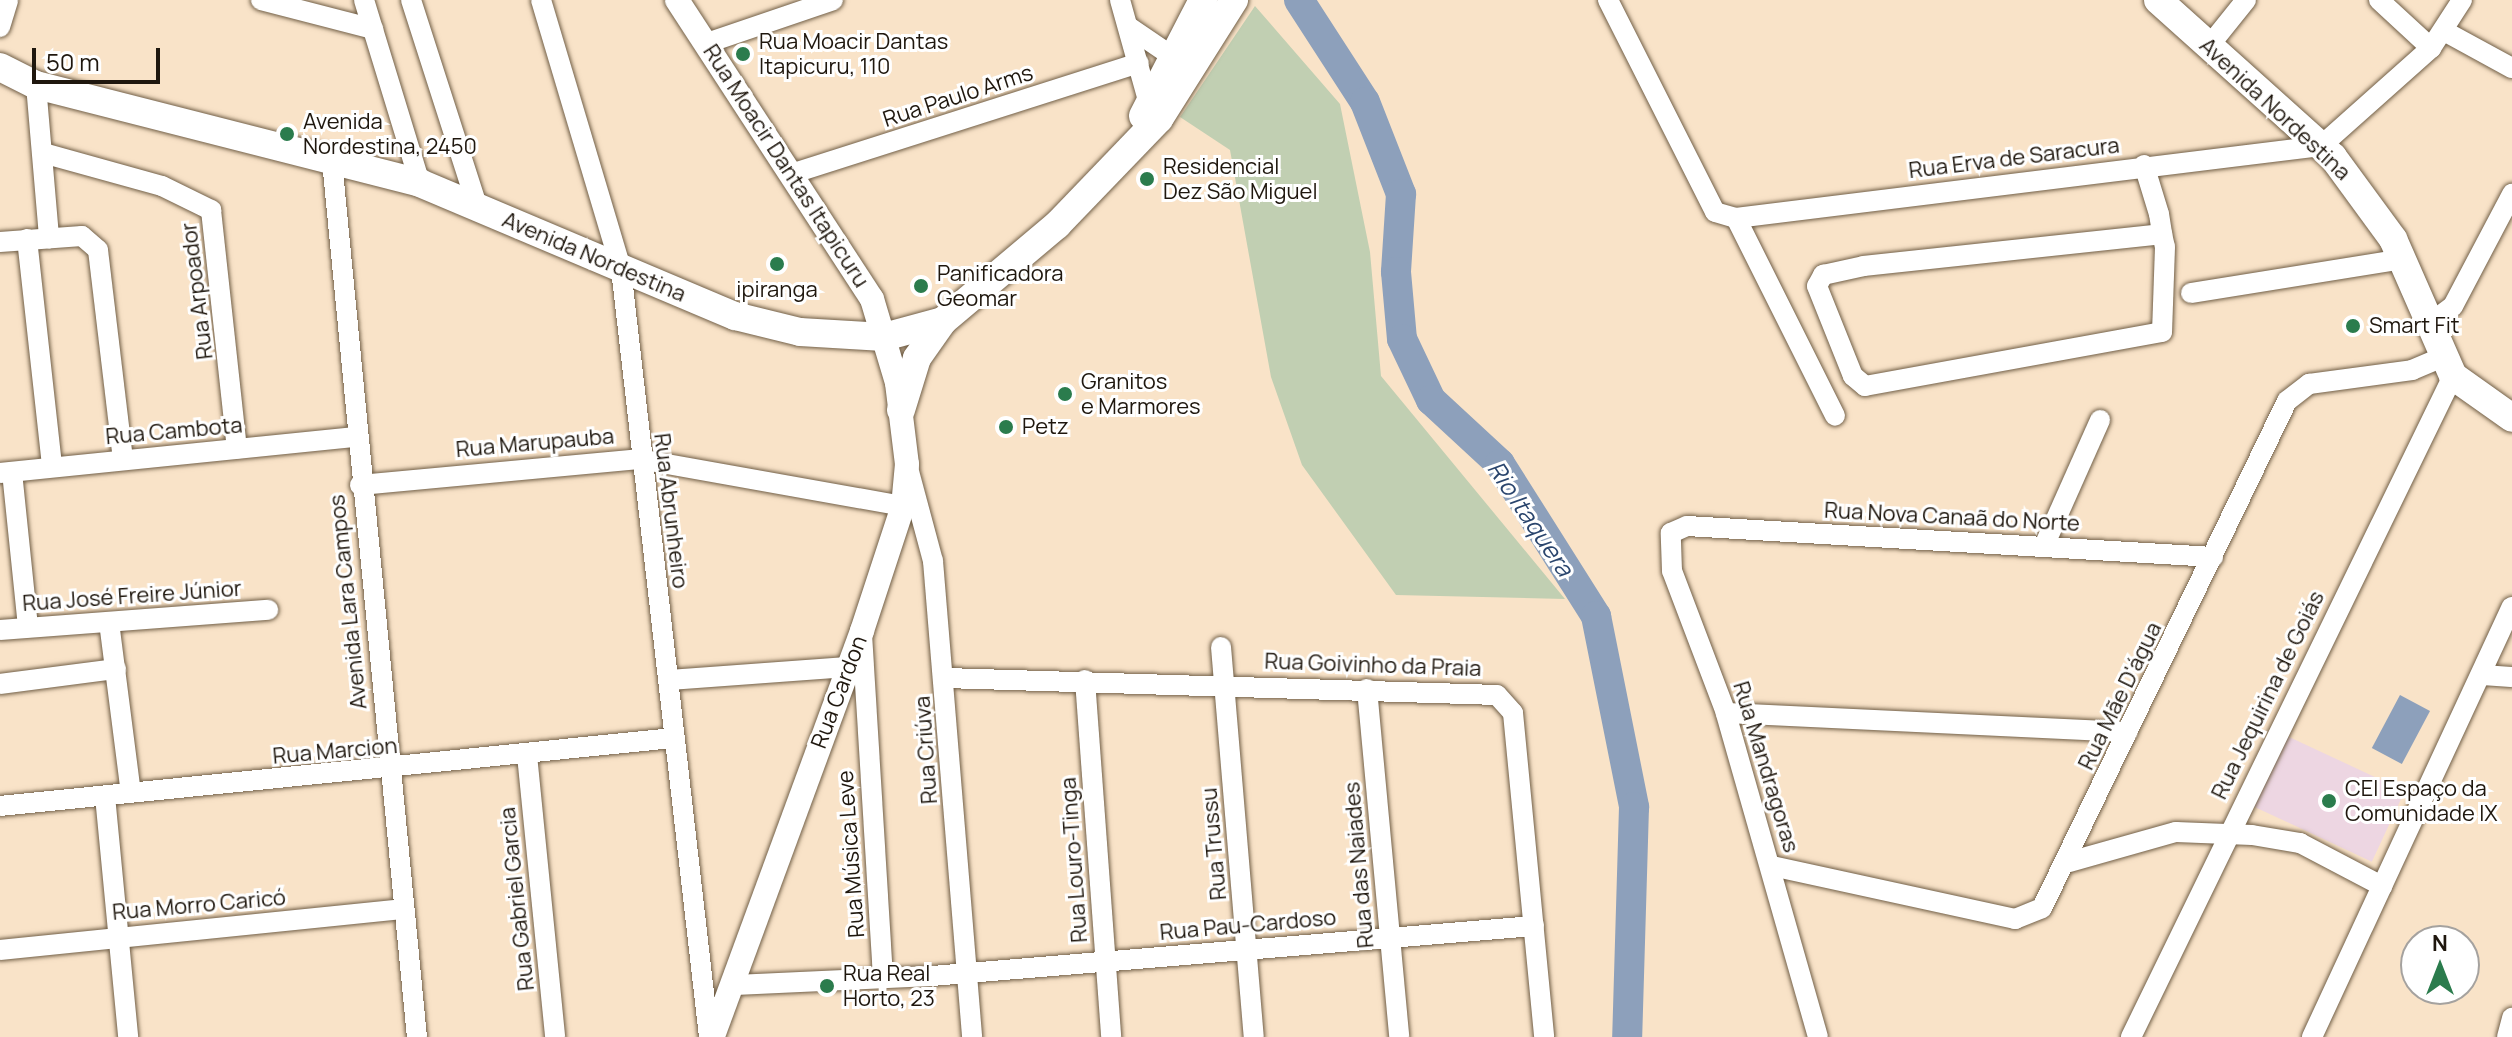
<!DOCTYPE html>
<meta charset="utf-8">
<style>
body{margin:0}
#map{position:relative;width:2512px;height:1037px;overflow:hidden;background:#f9e3c8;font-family:Manrope,sans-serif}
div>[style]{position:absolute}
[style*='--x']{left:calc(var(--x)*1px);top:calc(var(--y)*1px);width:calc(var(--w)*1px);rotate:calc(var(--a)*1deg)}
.education>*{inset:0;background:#edd6e2;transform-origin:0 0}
.green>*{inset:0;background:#c1cfb2}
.water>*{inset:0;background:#8da0bb;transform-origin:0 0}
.river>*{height:30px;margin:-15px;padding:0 15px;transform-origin:15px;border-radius:15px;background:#8da0bb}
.roads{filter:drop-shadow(0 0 2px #715f47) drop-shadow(0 0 2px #715f47)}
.minor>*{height:20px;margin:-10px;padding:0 10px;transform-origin:10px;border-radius:10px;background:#fff}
.tertiary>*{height:24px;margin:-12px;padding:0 12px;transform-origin:12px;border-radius:12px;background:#fff}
.secondary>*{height:28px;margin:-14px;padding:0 14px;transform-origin:14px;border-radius:14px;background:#fff}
.dots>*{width:22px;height:22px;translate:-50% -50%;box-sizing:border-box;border:4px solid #fff;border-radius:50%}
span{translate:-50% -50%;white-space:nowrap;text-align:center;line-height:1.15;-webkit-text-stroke:6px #fff;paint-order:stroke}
.poi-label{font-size:22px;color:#1f170e}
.left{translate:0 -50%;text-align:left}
.street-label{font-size:22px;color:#1f170e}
.water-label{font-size:24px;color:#2a456d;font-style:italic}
.north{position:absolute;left:2400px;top:925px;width:80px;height:80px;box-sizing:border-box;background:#fff;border:2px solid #a5a29f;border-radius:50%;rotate:0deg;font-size:22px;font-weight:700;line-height:32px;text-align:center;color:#1f170e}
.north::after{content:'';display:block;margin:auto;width:28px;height:36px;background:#2b7c4d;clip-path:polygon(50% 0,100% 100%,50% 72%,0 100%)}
.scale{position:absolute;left:32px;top:48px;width:128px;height:36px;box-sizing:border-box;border:4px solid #1f170e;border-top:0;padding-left:10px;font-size:24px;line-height:28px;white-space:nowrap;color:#1f170e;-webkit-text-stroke:6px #fff;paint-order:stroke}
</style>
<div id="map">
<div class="education">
<div style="left:2287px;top:736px;width:130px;height:78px;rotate:25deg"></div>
</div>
<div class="green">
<div style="clip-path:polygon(1255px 6px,1340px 104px,1370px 252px,1381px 376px,1565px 599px,1396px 595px,1302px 465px,1271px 377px,1230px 150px,1180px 117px)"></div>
</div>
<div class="water">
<div style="left:2400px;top:695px;width:34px;height:60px;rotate:28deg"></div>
</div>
<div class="river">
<div style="--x:1299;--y:0;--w:121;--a:57.1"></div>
<div style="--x:1365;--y:102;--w:99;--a:68.6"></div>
<div style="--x:1401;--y:194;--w:78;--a:93.7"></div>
<div style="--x:1396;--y:272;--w:67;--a:84.9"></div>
<div style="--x:1402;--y:339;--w:68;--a:64.6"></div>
<div style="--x:1431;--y:400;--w:94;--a:42.8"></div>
<div style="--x:1500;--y:464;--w:180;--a:57.7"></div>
<div style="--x:1596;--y:616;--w:195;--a:78.7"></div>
<div style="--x:1634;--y:807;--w:230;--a:91.7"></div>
</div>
<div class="roads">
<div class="minor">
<div style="--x:261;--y:0;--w:116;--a:14.5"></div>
<div style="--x:364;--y:0;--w:191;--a:73"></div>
<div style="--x:411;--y:0;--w:216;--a:72.2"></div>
<div style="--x:541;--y:0;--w:281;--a:73.4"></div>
<div style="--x:621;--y:269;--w:773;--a:83.46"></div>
<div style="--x:1120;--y:0;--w:108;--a:74.4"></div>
<div style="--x:1608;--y:0;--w:237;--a:63.2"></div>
<div style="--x:1715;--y:212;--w:22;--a:16"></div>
<div style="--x:1736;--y:218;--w:589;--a:-7.02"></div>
<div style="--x:2321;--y:146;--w:147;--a:-41.7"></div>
<div style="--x:2431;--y:48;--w:57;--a:-57.1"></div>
<div style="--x:2379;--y:0;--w:71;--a:42.7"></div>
<div style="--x:0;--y:27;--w:28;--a:-73"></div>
<div style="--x:1129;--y:27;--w:64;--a:34.2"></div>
<div style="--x:2444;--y:31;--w:77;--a:28.6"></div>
<div style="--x:707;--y:43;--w:133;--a:-18.8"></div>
<div style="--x:2209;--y:46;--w:59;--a:-51.2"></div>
<div style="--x:36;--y:85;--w:154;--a:85.1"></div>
<div style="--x:43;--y:153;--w:123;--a:15.5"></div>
<div style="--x:162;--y:186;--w:55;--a:26.1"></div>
<div style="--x:211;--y:210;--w:240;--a:83.8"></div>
<div style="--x:332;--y:161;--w:880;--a:84.46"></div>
<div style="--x:2144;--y:165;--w:51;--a:73"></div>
<div style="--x:2159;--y:214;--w:20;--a:81"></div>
<div style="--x:2162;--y:234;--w:13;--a:77"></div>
<div style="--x:2165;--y:247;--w:85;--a:92"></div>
<div style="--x:2162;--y:332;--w:302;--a:169.7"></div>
<div style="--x:1865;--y:386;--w:16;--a:-140"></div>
<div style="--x:1853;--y:376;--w:97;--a:-111.8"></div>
<div style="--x:1817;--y:286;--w:13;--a:-61"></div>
<div style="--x:1823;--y:275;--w:42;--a:-12.4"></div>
<div style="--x:1864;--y:266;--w:300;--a:-6.1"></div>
<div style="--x:791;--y:174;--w:365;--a:-17.7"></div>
<div style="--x:1736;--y:218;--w:221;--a:63.4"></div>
<div style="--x:27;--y:239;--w:229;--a:83.7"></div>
<div style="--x:0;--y:242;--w:82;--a:-4.2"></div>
<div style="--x:82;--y:236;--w:21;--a:41"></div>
<div style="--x:98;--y:250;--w:211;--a:83.2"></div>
<div style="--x:2191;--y:293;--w:215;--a:-9.1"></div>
<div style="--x:2429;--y:324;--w:30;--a:-37"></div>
<div style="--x:2453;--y:306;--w:127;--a:-62.2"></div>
<div style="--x:907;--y:464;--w:100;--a:75"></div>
<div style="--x:933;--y:561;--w:478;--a:85.3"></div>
<div style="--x:12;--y:472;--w:156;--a:84.1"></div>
<div style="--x:0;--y:473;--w:355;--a:-5.8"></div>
<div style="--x:360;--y:485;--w:280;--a:-5.3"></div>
<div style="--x:639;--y:459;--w:268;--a:10.1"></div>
<div style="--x:2044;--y:546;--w:138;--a:-66"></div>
<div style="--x:109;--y:622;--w:172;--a:82.7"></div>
<div style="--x:0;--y:630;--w:269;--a:-4.3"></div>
<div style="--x:862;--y:634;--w:345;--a:86.5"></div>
<div style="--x:1221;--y:647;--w:391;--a:85.2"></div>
<div style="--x:2482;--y:675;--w:30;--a:4"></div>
<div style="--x:945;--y:678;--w:552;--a:1.76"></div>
<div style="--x:1497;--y:695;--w:24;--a:48"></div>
<div style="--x:1513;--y:713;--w:325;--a:84.5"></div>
<div style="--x:669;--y:680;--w:179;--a:-4.2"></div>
<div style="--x:1085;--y:680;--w:358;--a:85.8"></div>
<div style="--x:0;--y:684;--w:117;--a:-7.4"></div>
<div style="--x:1367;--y:689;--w:349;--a:84.7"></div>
<div style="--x:1726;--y:713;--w:402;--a:2.7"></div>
<div style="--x:527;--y:755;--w:283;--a:84.3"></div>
<div style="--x:105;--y:796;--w:242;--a:84.5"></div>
<div style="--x:0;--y:806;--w:676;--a:-5.77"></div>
<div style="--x:2069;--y:862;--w:111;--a:-15.7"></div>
<div style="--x:2176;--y:832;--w:76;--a:2.3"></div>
<div style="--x:2252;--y:835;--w:49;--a:9.5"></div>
<div style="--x:2300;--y:843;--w:93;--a:27.7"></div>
<div style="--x:1772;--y:866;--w:249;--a:12.3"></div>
<div style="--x:2015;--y:919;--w:29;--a:-22"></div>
<div style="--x:2042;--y:908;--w:563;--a:-64.21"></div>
<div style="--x:2287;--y:401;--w:28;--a:-38"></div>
<div style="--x:2309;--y:384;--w:104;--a:-7.7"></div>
<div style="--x:2412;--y:370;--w:34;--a:-23"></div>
<div style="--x:0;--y:950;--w:404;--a:-5.8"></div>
<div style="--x:734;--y:985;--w:198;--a:-2.6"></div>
<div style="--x:932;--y:976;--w:604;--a:-4.75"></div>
<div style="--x:1818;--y:1037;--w:337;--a:-105.9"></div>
<div style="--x:1726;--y:713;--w:152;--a:-110.8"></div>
<div style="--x:1672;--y:571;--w:38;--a:-92"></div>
<div style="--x:1671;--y:533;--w:17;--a:-24"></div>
<div style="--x:1687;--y:526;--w:527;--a:3.37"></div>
<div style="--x:2131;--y:1037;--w:735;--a:-64.03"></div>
<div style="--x:2312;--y:1037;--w:474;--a:-65.1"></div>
<div style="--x:2507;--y:1037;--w:20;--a:-75"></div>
</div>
<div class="tertiary">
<div style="--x:677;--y:0;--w:357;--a:56.9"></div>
<div style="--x:872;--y:299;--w:88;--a:73.4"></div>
<div style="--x:897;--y:383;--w:82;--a:83"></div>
<div style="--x:907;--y:464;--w:42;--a:95.4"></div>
<div style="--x:903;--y:506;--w:132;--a:108.2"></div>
<div style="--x:862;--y:631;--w:432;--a:110.2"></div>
</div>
<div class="secondary">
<div style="--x:2158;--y:0;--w:235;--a:41.9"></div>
<div style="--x:2333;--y:157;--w:102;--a:53.8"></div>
<div style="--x:2393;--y:239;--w:150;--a:66.3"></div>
<div style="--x:2453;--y:376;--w:72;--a:35.4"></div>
<div style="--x:0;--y:67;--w:40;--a:26.6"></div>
<div style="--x:36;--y:85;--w:396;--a:14.3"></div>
<div style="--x:420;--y:183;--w:342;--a:22.9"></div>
<div style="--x:735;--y:316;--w:67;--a:13.8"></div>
<div style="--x:800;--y:332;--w:84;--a:3.4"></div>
<div style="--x:884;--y:337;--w:61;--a:-15.2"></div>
<div style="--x:943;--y:321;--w:149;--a:-40.1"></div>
<div style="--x:1057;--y:225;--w:147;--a:-46.1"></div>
<div style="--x:1159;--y:119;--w:141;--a:-57.8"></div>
<div style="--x:1143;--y:116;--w:131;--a:-62.7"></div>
<div style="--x:901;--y:410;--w:54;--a:-72.9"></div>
<div style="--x:917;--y:358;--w:45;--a:-54.9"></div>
</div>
</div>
<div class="dots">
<div style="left:743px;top:54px;background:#2b7c4d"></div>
<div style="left:287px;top:134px;background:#2b7c4d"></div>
<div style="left:1147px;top:179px;background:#2b7c4d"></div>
<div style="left:777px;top:264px;background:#2b7c4d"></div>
<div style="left:921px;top:286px;background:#2b7c4d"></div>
<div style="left:2353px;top:326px;background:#2b7c4d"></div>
<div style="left:1065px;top:394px;background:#2b7c4d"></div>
<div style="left:1006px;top:427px;background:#2b7c4d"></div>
<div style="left:2329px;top:801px;background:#2b7c4d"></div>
<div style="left:827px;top:986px;background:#2b7c4d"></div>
</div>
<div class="poi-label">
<span class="left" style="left:759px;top:54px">Rua Moacir Dantas<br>Itapicuru, 110</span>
<span class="left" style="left:303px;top:134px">Avenida<br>Nordestina, 2450</span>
<span class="left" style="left:1163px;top:179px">Residencial<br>Dez São Miguel</span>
<span class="left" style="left:937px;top:286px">Panificadora<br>Geomar</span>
<span style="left:777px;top:290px">ipiranga</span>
<span class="left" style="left:2369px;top:326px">Smart Fit</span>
<span class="left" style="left:1081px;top:394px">Granitos<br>e Marmores</span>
<span class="left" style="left:1022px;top:427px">Petz</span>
<span class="left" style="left:2345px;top:801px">CEI Espaço da<br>Comunidade IX</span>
<span class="left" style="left:843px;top:986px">Rua Real<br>Horto, 23</span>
</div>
<div class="street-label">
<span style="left:958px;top:96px;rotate:-18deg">Rua Paulo Arms</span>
<span style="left:2275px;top:109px;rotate:43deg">Avenida Nordestina</span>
<span style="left:2014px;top:158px;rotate:-7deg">Rua Erva de Saracura</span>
<span style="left:786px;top:166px;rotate:57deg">Rua Moacir Dantas Itapicuru</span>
<span style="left:594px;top:257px;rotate:23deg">Avenida Nordestina</span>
<span style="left:197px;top:291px;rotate:-97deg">Rua Arpoador</span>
<span style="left:174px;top:431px;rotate:-5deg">Rua Cambota</span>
<span style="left:535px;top:443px;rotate:-5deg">Rua Marupauba</span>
<span style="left:671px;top:511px;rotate:83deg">Rua Abrunheiro</span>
<span style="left:1952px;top:517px;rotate:3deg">Rua Nova Canaã do Norte</span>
<span style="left:132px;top:596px;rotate:-4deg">Rua José Freire Júnior</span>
<span style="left:348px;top:602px;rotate:-96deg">Avenida Lara Campos</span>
<span style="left:1373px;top:665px;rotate:2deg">Rua Goivinho da Praia</span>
<span style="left:839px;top:692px;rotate:-69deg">Rua Cardon</span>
<span style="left:2268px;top:695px;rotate:-64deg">Rua Jequirina de Goiás</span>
<span style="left:2120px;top:696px;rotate:-64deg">Rua Mãe D'água</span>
<span style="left:926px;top:750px;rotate:-94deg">Rua Criúva</span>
<span style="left:335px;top:751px;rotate:-5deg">Rua Marcion</span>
<span style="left:1766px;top:767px;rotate:73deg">Rua Mandragoras</span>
<span style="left:1214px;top:844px;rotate:-95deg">Rua Trussu</span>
<span style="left:851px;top:854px;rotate:-94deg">Rua Música Leve</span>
<span style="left:1074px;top:860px;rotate:-94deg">Rua Louro-Tinga</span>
<span style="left:1359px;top:865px;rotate:-95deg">Rua das Naiades</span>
<span style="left:517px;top:899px;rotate:-96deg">Rua Gabriel Garcia</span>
<span style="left:199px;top:905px;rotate:-5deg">Rua Morro Caricó</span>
<span style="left:1248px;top:925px;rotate:-5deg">Rua Pau-Cardoso</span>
</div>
<div class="water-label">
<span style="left:1531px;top:518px;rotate:56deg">Rio Itaquera</span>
</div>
<div class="north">N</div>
<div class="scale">50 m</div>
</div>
